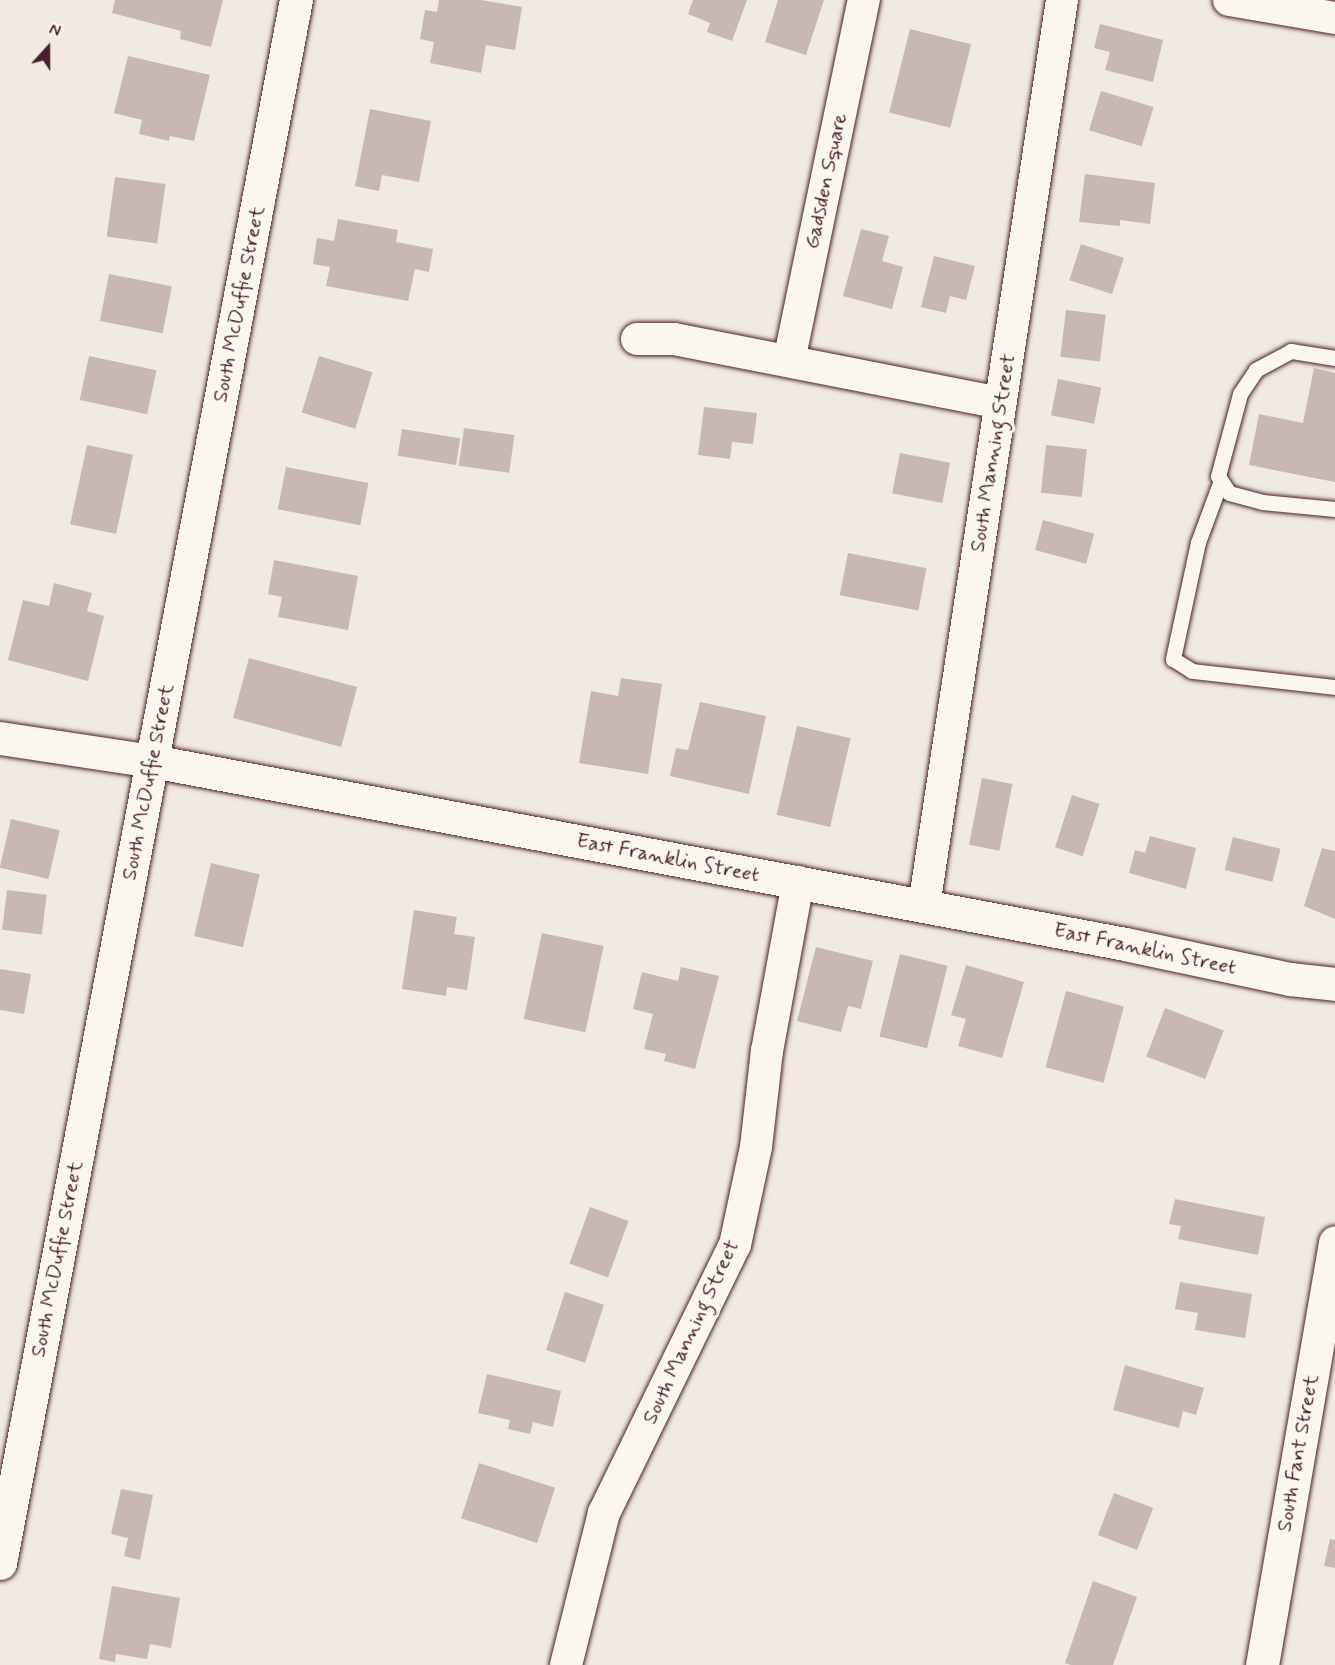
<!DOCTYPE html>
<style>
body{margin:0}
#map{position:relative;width:1335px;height:1665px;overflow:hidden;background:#f0eae0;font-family:Mynerve,sans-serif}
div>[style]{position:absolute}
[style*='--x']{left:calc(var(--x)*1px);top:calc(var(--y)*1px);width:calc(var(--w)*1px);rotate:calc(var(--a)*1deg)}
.building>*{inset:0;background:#c8b8b3;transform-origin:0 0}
.roads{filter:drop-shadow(0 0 2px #4a1f2b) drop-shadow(0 0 2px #4a1f2b)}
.service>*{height:15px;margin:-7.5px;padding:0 7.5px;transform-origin:7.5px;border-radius:7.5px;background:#fbf7ec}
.minor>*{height:32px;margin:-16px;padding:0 16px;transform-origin:16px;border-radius:16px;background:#fbf7ec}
.tertiary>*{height:33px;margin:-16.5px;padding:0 16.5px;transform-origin:16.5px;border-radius:16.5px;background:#fbf7ec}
span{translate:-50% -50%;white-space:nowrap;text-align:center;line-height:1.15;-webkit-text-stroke:6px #fbf7ec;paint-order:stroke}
.street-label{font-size:21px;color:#4a1f2b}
.north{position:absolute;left:18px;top:18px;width:60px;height:60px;-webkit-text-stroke:4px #fbf7ec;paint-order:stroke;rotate:21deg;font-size:16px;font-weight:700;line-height:24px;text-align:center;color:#4a1f2b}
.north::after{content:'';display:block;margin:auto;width:21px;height:27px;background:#4a1f2b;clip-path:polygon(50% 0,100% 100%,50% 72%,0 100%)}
</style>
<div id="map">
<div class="building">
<div style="clip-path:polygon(115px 0,223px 0,211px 47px,180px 39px,181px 31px,112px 13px)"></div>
<div style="clip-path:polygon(439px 0,481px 0,522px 7px,515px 50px,486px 45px,481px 73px,430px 63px,434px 42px,420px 39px,425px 10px,437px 12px)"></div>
<div style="clip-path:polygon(693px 0,747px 0,732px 41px,707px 32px,710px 23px,688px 14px)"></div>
<div style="clip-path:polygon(778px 0,824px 0,806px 55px,765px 42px)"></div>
<div style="clip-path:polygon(1100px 24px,1163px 40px,1153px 82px,1105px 70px,1110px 52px,1094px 48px)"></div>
<div style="left:910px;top:29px;width:63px;height:86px;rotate:14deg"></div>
<div style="clip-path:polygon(128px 56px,210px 75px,194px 141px,170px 136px,169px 141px,139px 134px,142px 120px,114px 113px)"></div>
<div style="left:1101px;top:91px;width:55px;height:41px;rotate:17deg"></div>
<div style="clip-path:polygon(370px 109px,431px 121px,419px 182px,382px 175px,379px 191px,355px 186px)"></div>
<div style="clip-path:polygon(1085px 174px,1155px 183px,1150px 224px,1120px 220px,1120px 226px,1079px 222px)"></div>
<div style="left:115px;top:177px;width:51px;height:60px;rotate:8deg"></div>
<div style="clip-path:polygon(338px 219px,398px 230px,396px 242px,433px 249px,429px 272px,415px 269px,408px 301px,326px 286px,330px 267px,313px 264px,317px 238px,334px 241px)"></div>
<div style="clip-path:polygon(861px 229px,889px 236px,882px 261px,903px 267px,892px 309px,843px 296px)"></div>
<div style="left:1081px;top:244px;width:45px;height:38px;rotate:18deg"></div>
<div style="clip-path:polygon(934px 256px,975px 266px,966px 300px,950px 296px,946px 313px,921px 307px)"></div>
<div style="left:109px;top:274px;width:64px;height:48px;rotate:11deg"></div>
<div style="left:1066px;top:310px;width:40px;height:47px;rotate:7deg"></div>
<div style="left:89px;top:356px;width:69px;height:45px;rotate:12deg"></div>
<div style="left:319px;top:356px;width:56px;height:59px;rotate:17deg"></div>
<div style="clip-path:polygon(1314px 368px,1335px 373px,1335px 482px,1249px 465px,1259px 414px,1303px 423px)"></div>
<div style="left:1058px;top:379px;width:44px;height:37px;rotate:11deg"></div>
<div style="clip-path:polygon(704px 407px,757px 413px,753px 444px,732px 442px,730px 459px,698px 455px)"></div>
<div style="left:464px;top:428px;width:51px;height:38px;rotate:8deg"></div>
<div style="left:402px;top:429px;width:59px;height:27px;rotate:9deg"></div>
<div style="left:87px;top:445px;width:47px;height:81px;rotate:12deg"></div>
<div style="left:1046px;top:445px;width:41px;height:48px;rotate:6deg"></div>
<div style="left:900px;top:453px;width:51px;height:41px;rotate:11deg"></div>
<div style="left:286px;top:467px;width:84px;height:43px;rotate:11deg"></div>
<div style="left:1043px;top:520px;width:53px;height:31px;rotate:15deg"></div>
<div style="left:848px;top:553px;width:80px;height:43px;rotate:11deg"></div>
<div style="clip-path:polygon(274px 560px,358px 576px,348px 630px,278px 617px,282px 597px,268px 594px)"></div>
<div style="clip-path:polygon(54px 583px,92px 593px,87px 611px,104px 616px,88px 681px,8px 660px,23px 600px,49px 606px)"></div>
<div style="left:249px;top:658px;width:112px;height:62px;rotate:15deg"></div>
<div style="clip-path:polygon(621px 678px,662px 684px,648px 774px,579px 763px,591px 691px,618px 696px)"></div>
<div style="clip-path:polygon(700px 702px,766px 716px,749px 794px,670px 776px,676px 748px,688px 750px)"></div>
<div style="left:797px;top:726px;width:55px;height:91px;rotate:13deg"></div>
<div style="left:982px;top:778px;width:31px;height:68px;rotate:11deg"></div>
<div style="left:1072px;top:795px;width:29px;height:55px;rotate:18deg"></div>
<div style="left:11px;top:819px;width:50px;height:50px;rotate:13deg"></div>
<div style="clip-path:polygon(1150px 836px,1196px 848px,1186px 889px,1129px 873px,1135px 850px,1145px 853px)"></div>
<div style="left:1233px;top:837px;width:49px;height:34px;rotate:14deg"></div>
<div style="clip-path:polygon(1322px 848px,1335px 851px,1335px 919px,1304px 906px)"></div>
<div style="left:211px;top:863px;width:50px;height:75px;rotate:13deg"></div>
<div style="left:7px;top:890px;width:40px;height:40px;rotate:7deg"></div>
<div style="clip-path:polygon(414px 910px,457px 917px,454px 934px,475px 937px,467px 990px,447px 987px,446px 996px,402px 989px)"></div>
<div style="left:542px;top:933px;width:63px;height:88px;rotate:12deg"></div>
<div style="clip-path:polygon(816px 947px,873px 961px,861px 1009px,848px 1006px,841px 1032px,797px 1021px)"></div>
<div style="left:900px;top:954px;width:49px;height:85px;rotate:14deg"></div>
<div style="clip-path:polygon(966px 965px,1024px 982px,1002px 1058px,958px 1046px,966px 1019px,951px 1015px)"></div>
<div style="clip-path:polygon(681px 967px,719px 976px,695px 1069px,664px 1061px,666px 1054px,644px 1049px,653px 1014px,633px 1009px,642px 972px,678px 981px)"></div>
<div style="clip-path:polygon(0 969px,31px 974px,24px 1014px,0 1010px)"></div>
<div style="left:1066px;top:991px;width:60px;height:79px;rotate:15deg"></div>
<div style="left:1165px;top:1008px;width:63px;height:52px;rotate:21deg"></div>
<div style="clip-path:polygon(1175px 1199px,1265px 1217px,1258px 1255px,1178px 1239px,1181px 1226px,1169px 1224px)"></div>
<div style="left:590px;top:1207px;width:41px;height:60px;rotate:20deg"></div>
<div style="clip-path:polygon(1180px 1282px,1252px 1294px,1245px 1338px,1195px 1330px,1198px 1313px,1175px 1309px)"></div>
<div style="left:565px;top:1292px;width:41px;height:61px;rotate:18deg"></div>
<div style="clip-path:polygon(1125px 1365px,1204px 1388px,1196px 1415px,1183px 1411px,1179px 1428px,1113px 1410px)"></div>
<div style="clip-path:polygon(487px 1374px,561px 1391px,553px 1427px,533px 1422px,530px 1434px,508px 1429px,510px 1420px,478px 1413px)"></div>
<div style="left:479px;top:1463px;width:80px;height:58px;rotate:18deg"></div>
<div style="clip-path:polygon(121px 1489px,153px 1495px,140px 1560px,124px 1556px,128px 1538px,111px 1534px)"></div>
<div style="left:1114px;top:1493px;width:42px;height:45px;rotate:21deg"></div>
<div style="clip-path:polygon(1330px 1539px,1335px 1540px,1335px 1568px,1324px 1566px)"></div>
<div style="clip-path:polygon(1093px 1581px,1137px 1597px,1113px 1665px,1071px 1665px,1065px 1663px)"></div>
<div style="clip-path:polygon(112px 1586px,180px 1598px,171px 1648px,150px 1644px,147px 1659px,116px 1654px,115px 1662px,99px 1659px)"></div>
</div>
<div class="roads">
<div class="service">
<div style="--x:1335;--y:358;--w:45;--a:-171"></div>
<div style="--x:1291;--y:351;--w:40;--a:152"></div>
<div style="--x:1256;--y:370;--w:29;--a:124"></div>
<div style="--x:1240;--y:394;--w:85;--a:105"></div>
<div style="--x:1218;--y:476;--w:20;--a:57"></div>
<div style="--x:1229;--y:493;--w:34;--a:15"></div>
<div style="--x:1262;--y:502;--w:73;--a:5.5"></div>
<div style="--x:1220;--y:483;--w:63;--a:110.4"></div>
<div style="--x:1198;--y:542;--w:120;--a:102.1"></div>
<div style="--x:1173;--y:659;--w:22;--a:32"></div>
<div style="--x:1192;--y:671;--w:144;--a:6.4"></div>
</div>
<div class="minor">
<div style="--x:1229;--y:0;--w:108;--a:9.6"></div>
<div style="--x:637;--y:339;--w:37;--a:0"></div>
<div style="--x:674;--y:339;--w:332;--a:11.1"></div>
<div style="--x:789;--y:361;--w:369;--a:-78.3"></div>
<div style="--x:924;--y:906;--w:916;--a:-81.34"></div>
<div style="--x:566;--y:1665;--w:157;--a:-76"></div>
<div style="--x:604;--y:1513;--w:298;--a:-64"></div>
<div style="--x:735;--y:1245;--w:100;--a:-77.9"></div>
<div style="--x:756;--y:1147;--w:97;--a:-83.5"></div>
<div style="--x:767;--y:1051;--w:172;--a:-79.6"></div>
</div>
<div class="tertiary">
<div style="--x:0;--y:738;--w:154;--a:8.6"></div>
<div style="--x:152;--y:761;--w:990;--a:10.65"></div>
<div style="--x:1125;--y:944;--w:169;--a:12"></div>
<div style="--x:1290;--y:979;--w:45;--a:6.3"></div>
<div style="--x:0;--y:1563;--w:1591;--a:-79.28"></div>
<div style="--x:1262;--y:1665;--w:429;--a:-80.2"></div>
</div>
</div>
<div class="street-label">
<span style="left:826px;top:181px;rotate:-78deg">Gadsden Square</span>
<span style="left:239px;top:304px;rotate:-79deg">South McDuffie Street</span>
<span style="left:993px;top:453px;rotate:-81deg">South Manning Street</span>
<span style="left:148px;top:782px;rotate:-79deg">South McDuffie Street</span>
<span style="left:668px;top:858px;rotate:11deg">East Franklin Street</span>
<span style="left:1145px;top:949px;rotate:12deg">East Franklin Street</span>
<span style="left:57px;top:1259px;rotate:-79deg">South McDuffie Street</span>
<span style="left:691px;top:1332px;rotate:-65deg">South Manning Street</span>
<span style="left:1298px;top:1453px;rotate:-80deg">South Fant Street</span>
</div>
<div class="north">N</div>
</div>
